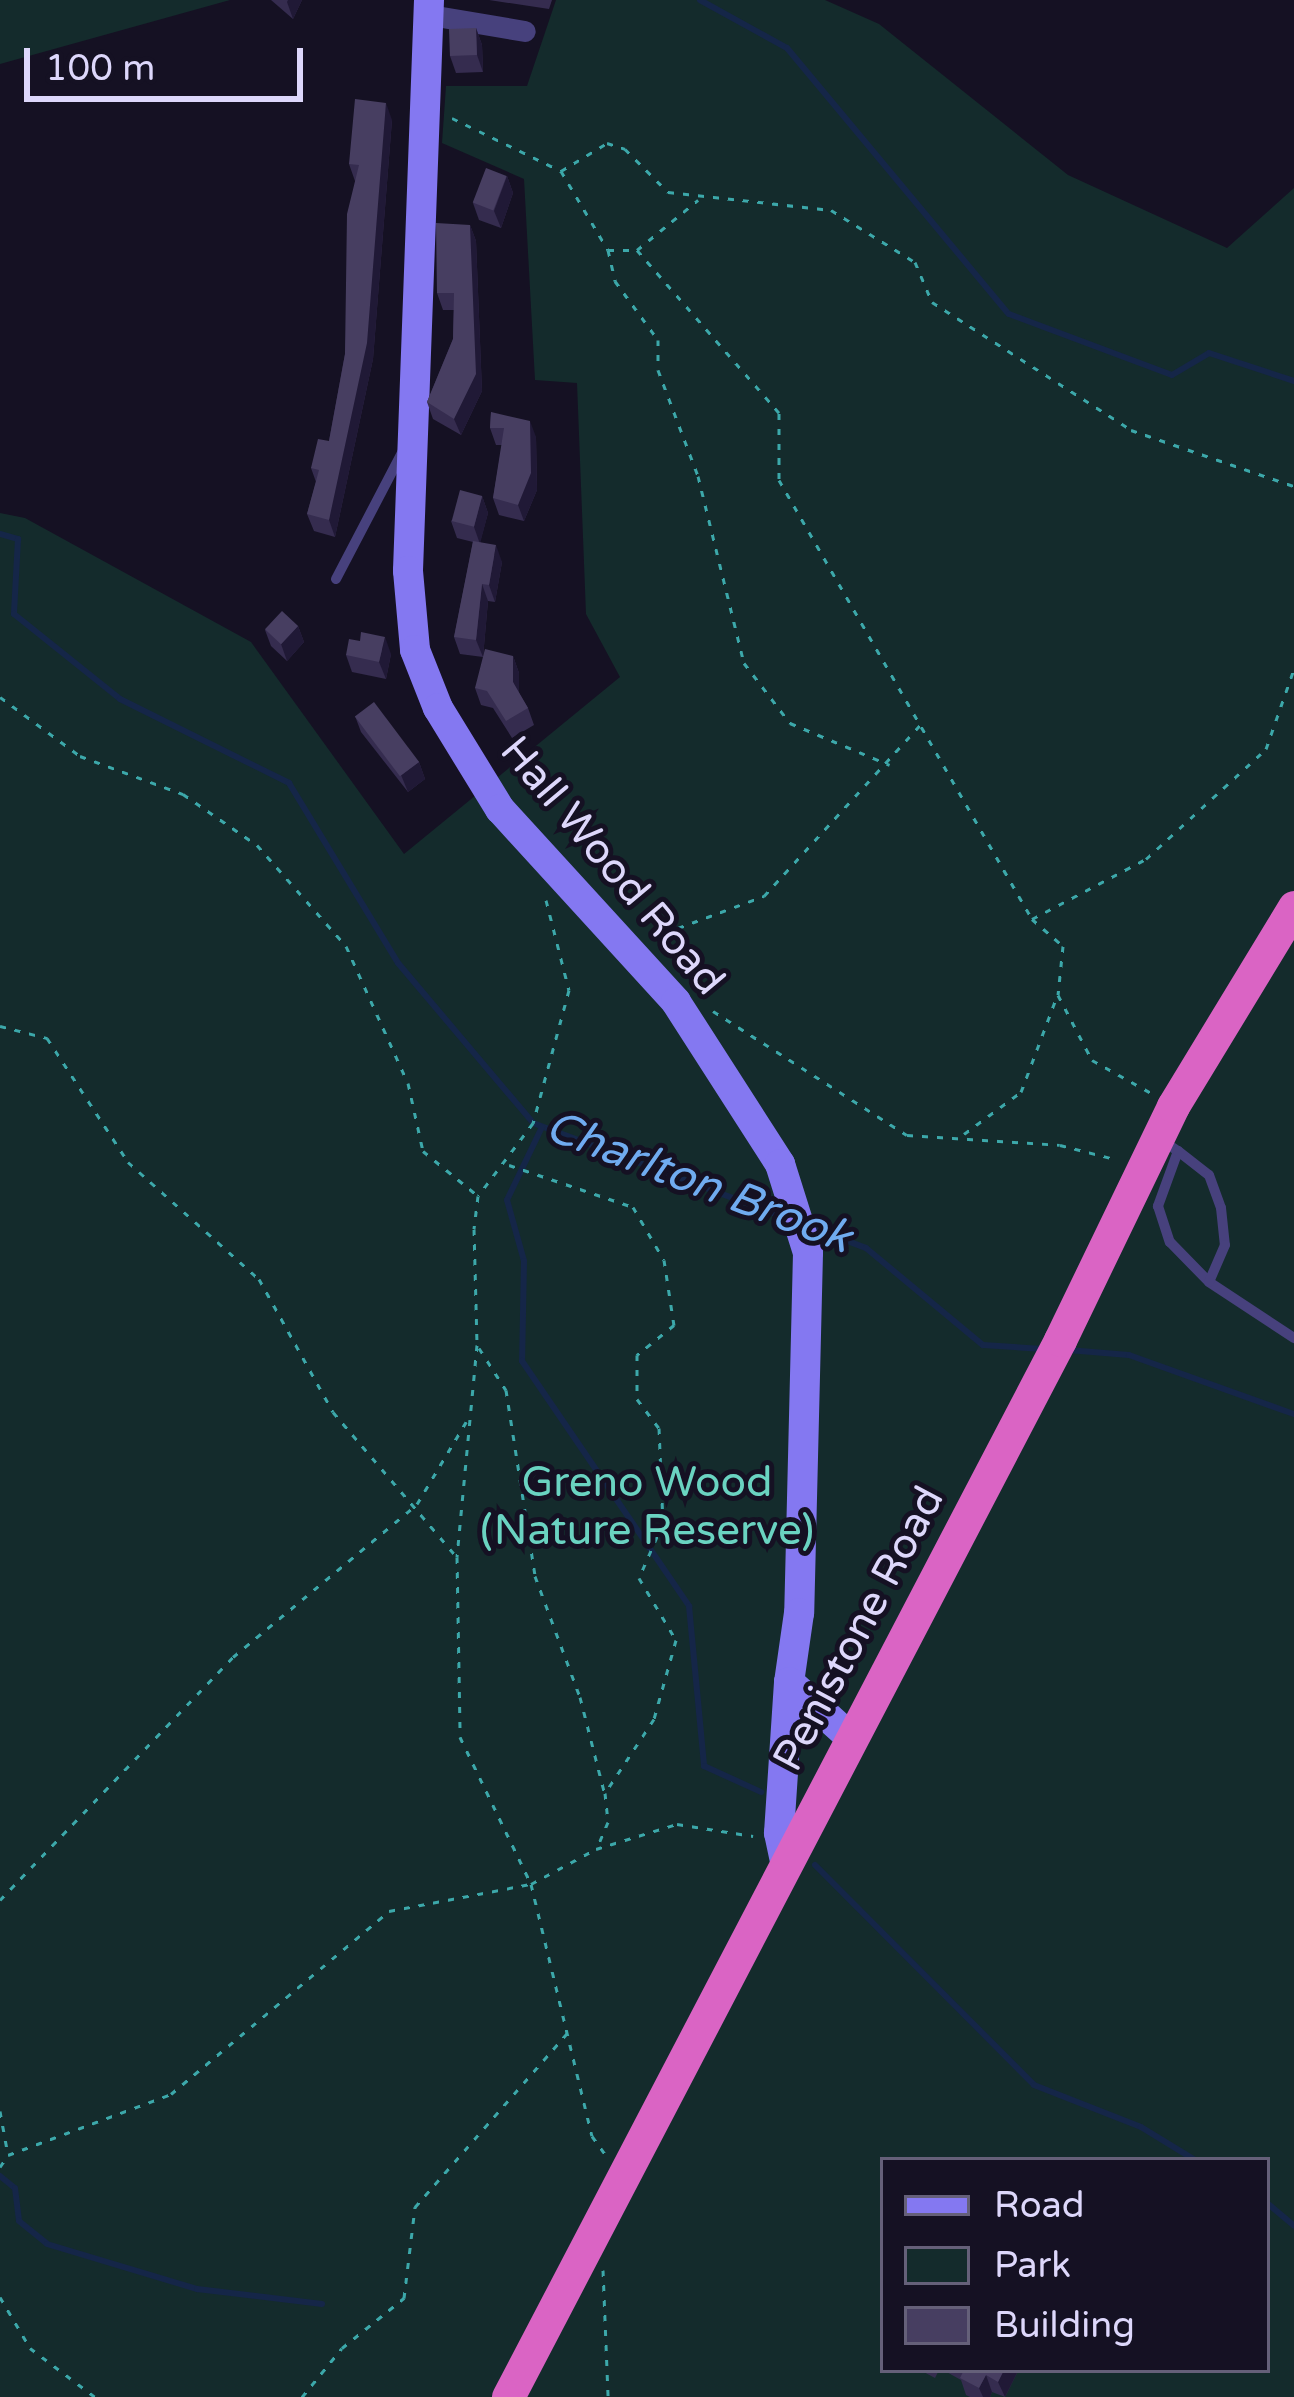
<!DOCTYPE html>
<style>
body{margin:0}
#map{position:relative;width:1294px;height:2397px;overflow:hidden;background:#151123;font-family:"Varela Round",sans-serif}
div>[style]{position:absolute}
[style*='--x']{left:calc(var(--x)*1px);top:calc(var(--y)*1px);width:calc(var(--w)*1px);rotate:calc(var(--a)*1deg)}
.green>*{inset:0;background:#142b2c}
.stream>*{height:6px;margin:-3px;padding:0 3px;transform-origin:3px;border-radius:3px;background:#152648}
.path>*{height:3px;margin-top:-1.5px;transform-origin:0;background:repeating-linear-gradient(90deg,#3ca8aa 0 6px,transparent 0 15px)}
.service>*{height:10px;margin:-5px;padding:0 5px;transform-origin:5px;border-radius:5px;background:#47417d}
.minor>*{height:21px;margin:-10.5px;padding:0 10.5px;transform-origin:10.5px;border-radius:10.5px;background:#47417d}
.secondary>*{height:30px;margin:-15px;padding:0 15px;transform-origin:15px;border-radius:15px;background:#8478f1}
.trunk>*{height:33px;margin:-16.5px;padding:0 16.5px;transform-origin:16.5px;border-radius:16.5px;background:#da64c4}
.wall>*{inset:0;background:#352c4f}
.shaded-wall>*{inset:0;background:#201936}
.building>*{inset:0;background:#473e61;transform-origin:0 0}
span{translate:-50% -50%;white-space:nowrap;text-align:center;line-height:1.15;-webkit-text-stroke:10px #151123;paint-order:stroke}
.street-label{font-size:42px;color:#ddd7fb}
.park-label{font-size:42px;color:#6ad3c1}
.water-label{font-size:45px;color:#70abf0;font-style:italic}
.legend{position:absolute;left:880px;top:2157px;width:390px;height:216px;box-sizing:border-box;background:#151123;border:3px solid #656079;margin:0;padding:15px 21px;list-style:none;font-size:36px;color:#ddd7fb}
.legend li{display:flex;align-items:center;gap:24px;height:60px}
.legend b{width:60px;border:3px solid #656079}
.scale{position:absolute;left:24px;top:48px;width:279px;height:54px;box-sizing:border-box;border:6px solid #ddd7fb;border-top:0;padding-left:15px;font-size:36px;line-height:42px;white-space:nowrap;color:#ddd7fb;-webkit-text-stroke:9px #151123;paint-order:stroke}
</style>
<div id="map">
<div class="green">
<div style="clip-path:polygon(0 0,230px 0,0 64px)"></div>
<div style="clip-path:polygon(evenodd,556px 0,825px 0,879px 24px,1068px 175px,1227px 248px,1294px 188px,1294px 2397px,0 2397px,0 513px,25px 518px,251px 642px,404px 854px,620px 677px,586px 614px,577px 383px,535px 380px,524px 179px,442px 143px,446px 86px,527px 86px,556px 0,883px 2160px,1267px 2160px,1267px 2370px,883px 2370px,883px 2160px)"></div>
</div>
<div class="stream">
<div style="--x:700;--y:0;--w:99;--a:28.9"></div>
<div style="--x:787;--y:48;--w:346;--a:50.2"></div>
<div style="--x:1009;--y:314;--w:174;--a:20.5"></div>
<div style="--x:1172;--y:375;--w:43;--a:-30.7"></div>
<div style="--x:1209;--y:353;--w:89;--a:18.2"></div>
<div style="--x:0;--y:534;--w:19;--a:16"></div>
<div style="--x:18;--y:539;--w:75;--a:93.1"></div>
<div style="--x:14;--y:614;--w:136;--a:38.7"></div>
<div style="--x:120;--y:699;--w:189;--a:26.4"></div>
<div style="--x:289;--y:783;--w:210;--a:58.8"></div>
<div style="--x:398;--y:963;--w:209;--a:49.8"></div>
<div style="--x:533;--y:1123;--w:267;--a:20.6"></div>
<div style="--x:542;--y:1127;--w:81;--a:115.6"></div>
<div style="--x:507;--y:1200;--w:63;--a:74.4"></div>
<div style="--x:524;--y:1261;--w:100;--a:91.1"></div>
<div style="--x:522;--y:1361;--w:297;--a:55.7"></div>
<div style="--x:689;--y:1606;--w:161;--a:84.6"></div>
<div style="--x:704;--y:1766;--w:63;--a:24.5"></div>
<div style="--x:813;--y:1228;--w:57;--a:20.7"></div>
<div style="--x:866;--y:1248;--w:152;--a:39.7"></div>
<div style="--x:983;--y:1345;--w:60;--a:3.8"></div>
<div style="--x:1068;--y:1350;--w:61;--a:4.7"></div>
<div style="--x:1129;--y:1355;--w:175;--a:19.7"></div>
<div style="--x:815;--y:1865;--w:310;--a:45.1"></div>
<div style="--x:1034;--y:2085;--w:115;--a:21.4"></div>
<div style="--x:1141;--y:2127;--w:63;--a:31.4"></div>
<div style="--x:0;--y:2176;--w:19;--a:39"></div>
<div style="--x:15;--y:2188;--w:33;--a:83"></div>
<div style="--x:19;--y:2221;--w:36;--a:39"></div>
<div style="--x:47;--y:2244;--w:157;--a:16.7"></div>
<div style="--x:197;--y:2289;--w:126;--a:6.8"></div>
<div style="--x:1267;--y:2203;--w:35;--a:40"></div>
</div>
<div class="path">
<div style="--x:452;--y:118;--w:121;--a:25.9"></div>
<div style="--x:561;--y:171;--w:92;--a:59.3"></div>
<div style="--x:608;--y:250;--w:32;--a:77"></div>
<div style="--x:615;--y:281;--w:73;--a:53.9"></div>
<div style="--x:658;--y:340;--w:30;--a:90"></div>
<div style="--x:658;--y:370;--w:113;--a:69.3"></div>
<div style="--x:698;--y:476;--w:193;--a:76.2"></div>
<div style="--x:744;--y:663;--w:76;--a:52.5"></div>
<div style="--x:790;--y:723;--w:108;--a:22.8"></div>
<div style="--x:561;--y:171;--w:54;--a:-31.3"></div>
<div style="--x:607;--y:143;--w:19;--a:18"></div>
<div style="--x:625;--y:149;--w:61;--a:45"></div>
<div style="--x:668;--y:192;--w:164;--a:6.3"></div>
<div style="--x:831;--y:210;--w:99;--a:31.8"></div>
<div style="--x:915;--y:262;--w:43;--a:67"></div>
<div style="--x:932;--y:302;--w:237;--a:32.7"></div>
<div style="--x:1131;--y:430;--w:172;--a:19"></div>
<div style="--x:608;--y:250;--w:29;--a:0"></div>
<div style="--x:637;--y:250;--w:216;--a:48.9"></div>
<div style="--x:779;--y:413;--w:67;--a:90"></div>
<div style="--x:779;--y:480;--w:507;--a:60.04"></div>
<div style="--x:1032;--y:919;--w:41;--a:41.1"></div>
<div style="--x:1063;--y:946;--w:49;--a:95.8"></div>
<div style="--x:1058;--y:995;--w:73;--a:62.4"></div>
<div style="--x:1092;--y:1060;--w:68;--a:29.2"></div>
<div style="--x:637;--y:250;--w:79;--a:-39.3"></div>
<div style="--x:0;--y:697;--w:99;--a:36.4"></div>
<div style="--x:80;--y:756;--w:110;--a:20.3"></div>
<div style="--x:183;--y:794;--w:90;--a:34.6"></div>
<div style="--x:257;--y:845;--w:135;--a:48.6"></div>
<div style="--x:346;--y:946;--w:150;--a:65.7"></div>
<div style="--x:408;--y:1083;--w:70;--a:77.6"></div>
<div style="--x:423;--y:1151;--w:70;--a:39.2"></div>
<div style="--x:546;--y:900;--w:93;--a:75.7"></div>
<div style="--x:569;--y:990;--w:138;--a:105.1"></div>
<div style="--x:533;--y:1123;--w:91;--a:127"></div>
<div style="--x:478;--y:1196;--w:33;--a:97"></div>
<div style="--x:474;--y:1229;--w:116;--a:88.5"></div>
<div style="--x:477;--y:1345;--w:213;--a:95.4"></div>
<div style="--x:457;--y:1557;--w:180;--a:89"></div>
<div style="--x:460;--y:1737;--w:163;--a:64.2"></div>
<div style="--x:531;--y:1884;--w:259;--a:76.4"></div>
<div style="--x:592;--y:2136;--w:22;--a:54"></div>
<div style="--x:1032;--y:919;--w:129;--a:-27.8"></div>
<div style="--x:1146;--y:859;--w:163;--a:-42.5"></div>
<div style="--x:1266;--y:749;--w:85;--a:-70.7"></div>
<div style="--x:661;--y:945;--w:24;--a:-45"></div>
<div style="--x:678;--y:928;--w:92;--a:-20.4"></div>
<div style="--x:764;--y:896;--w:234;--a:-47.6"></div>
<div style="--x:713;--y:1011;--w:230;--a:32.6"></div>
<div style="--x:907;--y:1135;--w:153;--a:3.7"></div>
<div style="--x:1060;--y:1145;--w:57;--a:14.3"></div>
<div style="--x:0;--y:1026;--w:49;--a:14.3"></div>
<div style="--x:47;--y:1038;--w:148;--a:56.8"></div>
<div style="--x:128;--y:1162;--w:176;--a:41.8"></div>
<div style="--x:259;--y:1279;--w:152;--a:60.9"></div>
<div style="--x:333;--y:1412;--w:189;--a:49.5"></div>
<div style="--x:964;--y:1134;--w:71;--a:-36.4"></div>
<div style="--x:1021;--y:1092;--w:99;--a:-69.4"></div>
<div style="--x:509;--y:1165;--w:131;--a:18.7"></div>
<div style="--x:633;--y:1207;--w:61;--a:59.7"></div>
<div style="--x:664;--y:1260;--w:66;--a:81.3"></div>
<div style="--x:674;--y:1325;--w:48;--a:141"></div>
<div style="--x:637;--y:1355;--w:44;--a:90"></div>
<div style="--x:637;--y:1399;--w:36;--a:53"></div>
<div style="--x:659;--y:1428;--w:95;--a:87.6"></div>
<div style="--x:663;--y:1523;--w:60;--a:113.6"></div>
<div style="--x:639;--y:1578;--w:72;--a:59.2"></div>
<div style="--x:676;--y:1640;--w:82;--a:105.6"></div>
<div style="--x:654;--y:1719;--w:89;--a:123.5"></div>
<div style="--x:605;--y:1793;--w:29;--a:84"></div>
<div style="--x:608;--y:1822;--w:28;--a:113"></div>
<div style="--x:479;--y:1348;--w:50;--a:57.3"></div>
<div style="--x:506;--y:1390;--w:188;--a:81.1"></div>
<div style="--x:535;--y:1576;--w:129;--a:69.6"></div>
<div style="--x:580;--y:1697;--w:97;--a:75.7"></div>
<div style="--x:0;--y:1900;--w:337;--a:-46.2"></div>
<div style="--x:233;--y:1657;--w:239;--a:-39.7"></div>
<div style="--x:417;--y:1504;--w:96;--a:-59.1"></div>
<div style="--x:0;--y:2111;--w:45;--a:79.7"></div>
<div style="--x:0;--y:2167;--w:14;--a:-56"></div>
<div style="--x:8;--y:2155;--w:174;--a:-20.5"></div>
<div style="--x:171;--y:2094;--w:285;--a:-40"></div>
<div style="--x:389;--y:1911;--w:145;--a:-10.8"></div>
<div style="--x:531;--y:1884;--w:74;--a:-28.3"></div>
<div style="--x:596;--y:1849;--w:85;--a:-17.2"></div>
<div style="--x:677;--y:1824;--w:77;--a:9"></div>
<div style="--x:603;--y:2270;--w:127;--a:87.7"></div>
<div style="--x:0;--y:2297;--w:59;--a:59.5"></div>
<div style="--x:30;--y:2348;--w:81;--a:37"></div>
<div style="--x:302;--y:2397;--w:63;--a:-50.8"></div>
<div style="--x:342;--y:2348;--w:80;--a:-38.9"></div>
<div style="--x:404;--y:2298;--w:92;--a:-83.1"></div>
<div style="--x:415;--y:2207;--w:232;--a:-48.8"></div>
</div>
<div class="service">
<div style="--x:336;--y:579;--w:151;--a:-62.4"></div>
<div style="--x:1163;--y:1141;--w:18;--a:34"></div>
<div style="--x:1178;--y:1151;--w:59;--a:110"></div>
<div style="--x:1158;--y:1206;--w:38;--a:72"></div>
<div style="--x:1170;--y:1242;--w:56;--a:45.7"></div>
<div style="--x:1209;--y:1282;--w:102;--a:33.4"></div>
<div style="--x:1178;--y:1151;--w:39;--a:38"></div>
<div style="--x:1209;--y:1175;--w:35;--a:70"></div>
<div style="--x:1221;--y:1208;--w:37;--a:84"></div>
<div style="--x:1225;--y:1245;--w:40;--a:113.4"></div>
</div>
<div class="minor">
<div style="--x:430;--y:15;--w:96;--a:9.6"></div>
</div>
<div class="secondary">
<div style="--x:429;--y:0;--w:571;--a:92.11"></div>
<div style="--x:408;--y:571;--w:79;--a:84.9"></div>
<div style="--x:415;--y:650;--w:62;--a:68.4"></div>
<div style="--x:438;--y:708;--w:119;--a:58.5"></div>
<div style="--x:500;--y:809;--w:261;--a:47.6"></div>
<div style="--x:676;--y:1002;--w:193;--a:57.3"></div>
<div style="--x:780;--y:1164;--w:93;--a:72.5"></div>
<div style="--x:808;--y:1253;--w:360;--a:91.4"></div>
<div style="--x:799;--y:1613;--w:70;--a:98.2"></div>
<div style="--x:789;--y:1682;--w:85;--a:42.1"></div>
<div style="--x:786;--y:1866;--w:34;--a:-102"></div>
<div style="--x:779;--y:1833;--w:151;--a:-86.2"></div>
</div>
<div class="trunk">
<div style="--x:508;--y:2397;--w:1192;--a:-62.42"></div>
<div style="--x:1060;--y:1340;--w:260;--a:-64.2"></div>
<div style="--x:1173;--y:1106;--w:233;--a:-58.7"></div>
</div>
<div class="wall">
<div style="clip-path:polygon(271px 0,302px 0,293px 19px)"></div>
<div style="clip-path:polygon(489px 0,552px 0,549px 9px)"></div>
<div style="clip-path:polygon(476px 28px,482px 45px,483px 72px,456px 73px,450px 56px)"></div>
<div style="clip-path:polygon(392px 120px,373px 359px,335px 537px,314px 531px,307px 514px,316px 482px,311px 468px,329px 441px,345px 354px,355px 181px,349px 164px)"></div>
<div style="clip-path:polygon(507px 176px,513px 193px,501px 228px,479px 220px,473px 203px)"></div>
<div style="clip-path:polygon(470px 225px,476px 241px,482px 391px,461px 435px,433px 419px,427px 402px,453px 339px,454px 310px,443px 310px,437px 293px)"></div>
<div style="clip-path:polygon(491px 412px,536px 437px,537px 490px,524px 521px,499px 515px,493px 498px,502px 445px,496px 445px,490px 428px)"></div>
<div style="clip-path:polygon(482px 496px,488px 513px,480px 542px,502px 562px,495px 602px,488px 601px,483px 657px,460px 654px,454px 637px,473px 542px,457px 538px,451px 521px)"></div>
<div style="clip-path:polygon(298px 626px,304px 642px,287px 661px,271px 646px,265px 630px)"></div>
<div style="clip-path:polygon(360px 641px,391px 654px,386px 679px,352px 672px,346px 655px)"></div>
<div style="clip-path:polygon(513px 656px,519px 673px,519px 693px,528px 708px,534px 725px,512px 738px,493px 708px,481px 705px,475px 688px)"></div>
<div style="clip-path:polygon(355px 716px,419px 762px,425px 779px,408px 792px,361px 732px)"></div>
<div style="clip-path:polygon(920px 2370px,939px 2370px,935px 2378px)"></div>
<div style="clip-path:polygon(943px 2370px,1016px 2370px,1017px 2373px,1005px 2397px,992px 2392px,990px 2397px,970px 2397px,966px 2395px,961px 2380px)"></div>
</div>
<div class="shaded-wall">
<div style="clip-path:polygon(288px 0,302px 0,293px 19px,287px 2px)"></div>
<div style="clip-path:polygon(476px 28px,482px 45px,483px 72px,477px 55px)"></div>
<div style="clip-path:polygon(386px 103px,392px 120px,373px 359px,335px 537px,329px 520px)"></div>
<div style="clip-path:polygon(507px 176px,513px 193px,501px 228px,494px 211px)"></div>
<div style="clip-path:polygon(470px 225px,476px 241px,482px 391px,461px 435px,454px 419px)"></div>
<div style="clip-path:polygon(530px 421px,536px 437px,537px 490px,524px 521px,518px 505px)"></div>
<div style="clip-path:polygon(482px 496px,488px 513px,480px 544px,474px 527px)"></div>
<div style="clip-path:polygon(496px 545px,502px 562px,495px 602px,489px 585px)"></div>
<div style="clip-path:polygon(482px 584px,488px 601px,483px 657px,476px 640px)"></div>
<div style="clip-path:polygon(298px 626px,304px 642px,287px 661px,281px 644px)"></div>
<div style="clip-path:polygon(385px 637px,391px 654px,386px 679px,379px 662px)"></div>
<div style="clip-path:polygon(513px 656px,519px 673px,519px 699px,513px 682px)"></div>
<div style="clip-path:polygon(419px 762px,425px 779px,408px 792px,401px 775px)"></div>
<div style="clip-path:polygon(1004px 2370px,1016px 2370px,1017px 2373px,1005px 2397px,998px 2382px)"></div>
<div style="clip-path:polygon(986px 2375px,992px 2392px,990px 2397px,983px 2397px,979px 2388px)"></div>
</div>
<div class="building">
<div style="left:476px;top:28px;width:27px;height:27px;rotate:88deg"></div>
<div style="clip-path:polygon(355px 99px,386px 103px,367px 343px,329px 520px,307px 514px,319px 470px,311px 468px,318px 439px,329px 441px,345px 354px,347px 214px,359px 165px,349px 164px)"></div>
<div style="left:486px;top:168px;width:22px;height:37px;rotate:21deg"></div>
<div style="clip-path:polygon(436px 223px,470px 225px,476px 374px,454px 419px,427px 402px,453px 339px,454px 293px,437px 293px)"></div>
<div style="clip-path:polygon(491px 412px,530px 421px,531px 473px,518px 505px,493px 498px,504px 428px,490px 428px)"></div>
<div style="left:460px;top:490px;width:23px;height:32px;rotate:15deg"></div>
<div style="clip-path:polygon(473px 541px,496px 545px,489px 585px,482px 584px,476px 640px,454px 637px)"></div>
<div style="left:282px;top:611px;width:22px;height:25px;rotate:43deg"></div>
<div style="clip-path:polygon(361px 632px,385px 637px,379px 662px,346px 655px,349px 639px,360px 641px)"></div>
<div style="clip-path:polygon(485px 649px,513px 656px,513px 682px,528px 708px,506px 721px,487px 691px,475px 688px)"></div>
<div style="left:374px;top:702px;width:75px;height:24px;rotate:53deg"></div>
<div style="clip-path:polygon(964px 2370px,1004px 2370px,998px 2382px,986px 2375px,979px 2388px,960px 2378px)"></div>
</div>
<div class="street-label">
<span style="left:612px;top:866px;rotate:50deg">Hall Wood Road</span>
<span style="left:859px;top:1629px;rotate:-62deg">Penistone Road</span>
</div>
<div class="park-label">
<span style="left:647px;top:1507px">Greno Wood<br>(Nature Reserve)</span>
</div>
<div class="water-label">
<span style="left:698px;top:1183px;rotate:21deg">Charlton Brook</span>
</div>
<ul class="legend">
<li><b style="height:15px;background:#8478f1"></b>Road</li>
<li><b style="height:33px;background:#142b2c"></b>Park</li>
<li><b style="height:33px;background:#473e61"></b>Building</li>
</ul>
<div class="scale">100 m</div>
</div>
